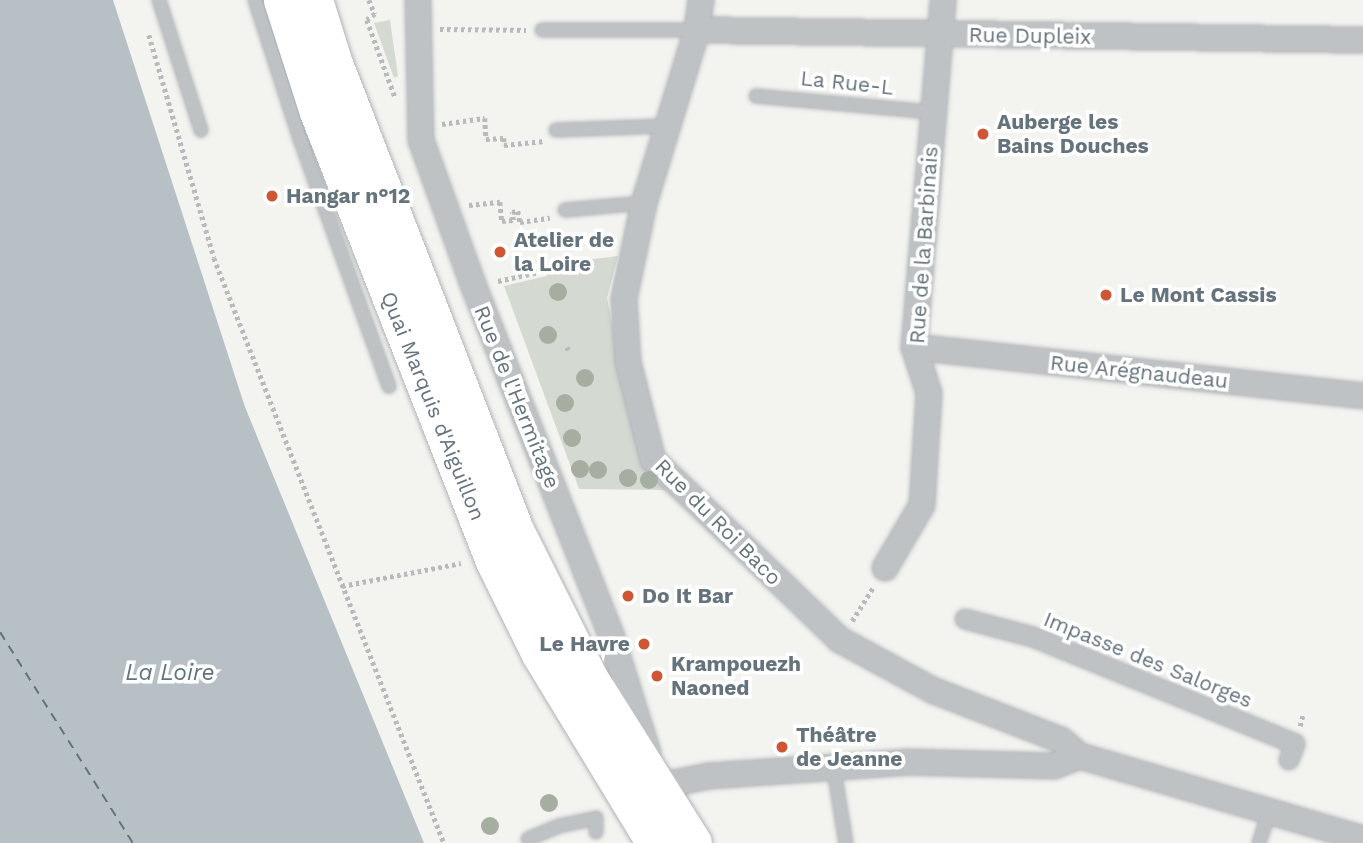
<!DOCTYPE html>
<meta charset="utf-8">
<style>
body{margin:0}
#map{position:relative;width:1363px;height:843px;overflow:hidden;background:#f3f3f0;font-family:"Work Sans",sans-serif}
div>[style]{position:absolute}
[style*='--x']{left:calc(var(--x)*1px);top:calc(var(--y)*1px);width:calc(var(--w)*1px);rotate:calc(var(--a)*1deg)}
.green>*{inset:0;background:#d4dad1}
.water>*{inset:0;background:#b7c1c5}
.ferry>*{height:2px;margin-top:-1px;transform-origin:0;background:repeating-linear-gradient(90deg,#61747b 0 9px,transparent 0 16px)}
.path>*{height:4.5px;margin-top:-2.25px;transform-origin:0;background:repeating-linear-gradient(90deg,#b8babc 0 3.5px,transparent 0 7px)}
.roads{filter:drop-shadow(0 0 2px #b0b4b7) drop-shadow(0 0 2px #b0b4b7)}
.service>*{height:12px;margin:-6px;padding:0 6px;transform-origin:6px;border-radius:6px;background:#bfc2c4}
.pedestrian>*{height:18px;margin:-9px;padding:0 9px;transform-origin:9px;border-radius:9px;background:#bfc2c4}
.minor>*{height:24px;margin:-12px;padding:0 12px;transform-origin:12px;border-radius:12px;background:#bfc2c4}
.primary>*{height:37px;margin:-18.5px;padding:0 18.5px;transform-origin:18.5px;border-radius:18.5px;background:#fff}
.trees>*{width:18px;height:18px;margin:-9px;border-radius:50%;background:#a6aea2}
.dots>*{width:19px;height:19px;translate:-50% -50%;box-sizing:border-box;border:4px solid #fff;border-radius:50%}
span{translate:-50% -50%;white-space:nowrap;text-align:center;line-height:1.15;-webkit-text-stroke:7px #fff;paint-order:stroke}
.street-label{font-size:21px;color:#65737d}
.poi-label{font-size:21px;color:#65737d;font-weight:700}
.left{translate:0 -50%;text-align:left}
.right{translate:-100% -50%;text-align:right}
.water-label{font-size:23px;color:#61747b;font-style:italic}
</style>
<div id="map">
<div class="green">
<div style="clip-path:polygon(390px 20px,398px 76px,394px 78px,374px 23px)"></div>
<div style="clip-path:polygon(618px 256px,607px 298px,641px 459px,666px 490px,579px 489px,504px 286px,547px 276px,545px 265px)"></div>
</div>
<div class="water">
<div style="clip-path:polygon(0 0,113px 0,245px 407px,424px 843px,0 843px)"></div>
</div>
<div class="ferry">
<div style="--x:0;--y:632;--w:249;--a:57.8"></div>
</div>
<div class="path">
<div style="--x:369;--y:0;--w:15;--a:67"></div>
<div style="--x:375;--y:14;--w:10;--a:143"></div>
<div style="--x:367;--y:20;--w:82;--a:70"></div>
<div style="--x:440;--y:29;--w:86;--a:0.7"></div>
<div style="--x:149;--y:35;--w:232;--a:73.7"></div>
<div style="--x:214;--y:258;--w:629;--a:68.54"></div>
<div style="--x:442;--y:124;--w:43;--a:-7.9"></div>
<div style="--x:485;--y:118;--w:21;--a:87"></div>
<div style="--x:486;--y:139;--w:18;--a:-3"></div>
<div style="--x:504;--y:138;--w:7;--a:90"></div>
<div style="--x:504;--y:145;--w:41;--a:-5.6"></div>
<div style="--x:469;--y:205;--w:31;--a:-6"></div>
<div style="--x:500;--y:202;--w:19;--a:84"></div>
<div style="--x:502;--y:221;--w:11;--a:-5"></div>
<div style="--x:513;--y:220;--w:8;--a:-97"></div>
<div style="--x:512;--y:212;--w:6;--a:-9"></div>
<div style="--x:518;--y:211;--w:11;--a:80"></div>
<div style="--x:520;--y:222;--w:30;--a:-8"></div>
<div style="--x:498;--y:281;--w:42;--a:-12.4"></div>
<div style="--x:539;--y:272;--w:9;--a:-90"></div>
<div style="--x:567;--y:347;--w:4;--a:63"></div>
<div style="--x:342;--y:586;--w:121;--a:-10.9"></div>
<div style="--x:852;--y:621;--w:40;--a:-58"></div>
<div style="--x:1300;--y:726;--w:12;--a:-76"></div>
</div>
<div class="roads">
<div class="service">
<div style="--x:159;--y:0;--w:137;--a:72.1"></div>
<div style="--x:255;--y:0;--w:146;--a:72.1"></div>
<div style="--x:300;--y:139;--w:263;--a:70.2"></div>
<div style="--x:542;--y:30;--w:155;--a:0"></div>
<div style="--x:756;--y:96;--w:178;--a:5.2"></div>
<div style="--x:556;--y:130;--w:110;--a:-2.1"></div>
<div style="--x:565;--y:210;--w:79;--a:-5.1"></div>
<div style="--x:834;--y:770;--w:74;--a:80.7"></div>
<div style="--x:528;--y:839;--w:34;--a:-23"></div>
<div style="--x:559;--y:826;--w:38;--a:-12"></div>
<div style="--x:596;--y:818;--w:14;--a:90"></div>
<div style="--x:1259;--y:843;--w:33;--a:-72"></div>
</div>
<div class="pedestrian">
<div style="--x:965;--y:619;--w:70;--a:14.8"></div>
<div style="--x:1033;--y:637;--w:283;--a:22.2"></div>
<div style="--x:1295;--y:744;--w:17;--a:111"></div>
</div>
<div class="minor">
<div style="--x:418;--y:0;--w:140;--a:88.8"></div>
<div style="--x:421;--y:140;--w:156;--a:70.2"></div>
<div style="--x:474;--y:287;--w:374;--a:68.5"></div>
<div style="--x:611;--y:635;--w:124;--a:72.6"></div>
<div style="--x:701;--y:0;--w:30;--a:98"></div>
<div style="--x:697;--y:30;--w:181;--a:107"></div>
<div style="--x:644;--y:203;--w:98;--a:101.8"></div>
<div style="--x:624;--y:299;--w:63;--a:86.4"></div>
<div style="--x:628;--y:362;--w:101;--a:75.7"></div>
<div style="--x:653;--y:460;--w:260;--a:43.9"></div>
<div style="--x:840;--y:640;--w:105;--a:28.5"></div>
<div style="--x:932;--y:690;--w:138;--a:21.2"></div>
<div style="--x:1061;--y:740;--w:25;--a:40"></div>
<div style="--x:697;--y:30;--w:666;--a:0.86"></div>
<div style="--x:914;--y:347;--w:452;--a:6.2"></div>
<div style="--x:885;--y:568;--w:73;--a:-59.6"></div>
<div style="--x:922;--y:505;--w:112;--a:-86.4"></div>
<div style="--x:929;--y:393;--w:48;--a:-108.1"></div>
<div style="--x:914;--y:347;--w:348;--a:-85.2"></div>
<div style="--x:644;--y:789;--w:66;--a:-11.3"></div>
<div style="--x:709;--y:776;--w:198;--a:-4"></div>
<div style="--x:907;--y:762;--w:147;--a:1.6"></div>
<div style="--x:1054;--y:766;--w:28;--a:-21"></div>
<div style="--x:1080;--y:756;--w:295;--a:16.3"></div>
</div>
<div class="primary">
<div style="--x:282;--y:0;--w:118;--a:72.2"></div>
<div style="--x:318;--y:112;--w:482;--a:68.6"></div>
<div style="--x:494;--y:561;--w:104;--a:63.7"></div>
<div style="--x:540;--y:654;--w:221;--a:58.7"></div>
<div style="--x:314;--y:0;--w:64;--a:72.7"></div>
<div style="--x:333;--y:61;--w:503;--a:68.79"></div>
<div style="--x:515;--y:530;--w:163;--a:63.4"></div>
<div style="--x:588;--y:676;--w:197;--a:57.8"></div>
</div>
</div>
<div class="trees">
<div style="left:558px;top:292px"></div>
<div style="left:548px;top:335px"></div>
<div style="left:585px;top:378px"></div>
<div style="left:565px;top:403px"></div>
<div style="left:572px;top:438px"></div>
<div style="left:580px;top:469px"></div>
<div style="left:598px;top:470px"></div>
<div style="left:628px;top:478px"></div>
<div style="left:649px;top:480px"></div>
<div style="left:549px;top:803px"></div>
<div style="left:490px;top:826px"></div>
</div>
<div class="dots">
<div style="left:983px;top:134px;background:#cf5634"></div>
<div style="left:272px;top:196px;background:#cf5634"></div>
<div style="left:500px;top:252px;background:#cf5634"></div>
<div style="left:1106px;top:295px;background:#cf5634"></div>
<div style="left:628px;top:596px;background:#cf5634"></div>
<div style="left:644px;top:644px;background:#cf5634"></div>
<div style="left:657px;top:676px;background:#cf5634"></div>
<div style="left:782px;top:747px;background:#cf5634"></div>
</div>
<div class="street-label">
<span style="left:1030px;top:36px;rotate:1deg">Rue Dupleix</span>
<span style="left:847px;top:83px;rotate:6deg">La Rue-L</span>
<span style="left:924px;top:245px;rotate:-86deg">Rue de la Barbinais</span>
<span style="left:1139px;top:372px;rotate:6deg">Rue Arégnaudeau</span>
<span style="left:517px;top:397px;rotate:68deg">Rue de l'Hermitage</span>
<span style="left:433px;top:406px;rotate:68deg">Quai Marquis d'Aiguillon</span>
<span style="left:718px;top:522px;rotate:45deg">Rue du Roi Baco</span>
<span style="left:1148px;top:660px;rotate:22deg">Impasse des Salorges</span>
</div>
<div class="poi-label">
<span class="left" style="left:997px;top:134px">Auberge les<br>Bains Douches</span>
<span class="left" style="left:286px;top:196px">Hangar n°12</span>
<span class="left" style="left:514px;top:252px">Atelier de<br>la Loire</span>
<span class="left" style="left:1120px;top:295px">Le Mont Cassis</span>
<span class="left" style="left:642px;top:596px">Do It Bar</span>
<span class="right" style="left:630px;top:644px">Le Havre</span>
<span class="left" style="left:671px;top:676px">Krampouezh<br>Naoned</span>
<span class="left" style="left:796px;top:747px">Théâtre<br>de Jeanne</span>
</div>
<div class="water-label">
<span style="left:170px;top:673px">La Loire</span>
</div>
</div>
